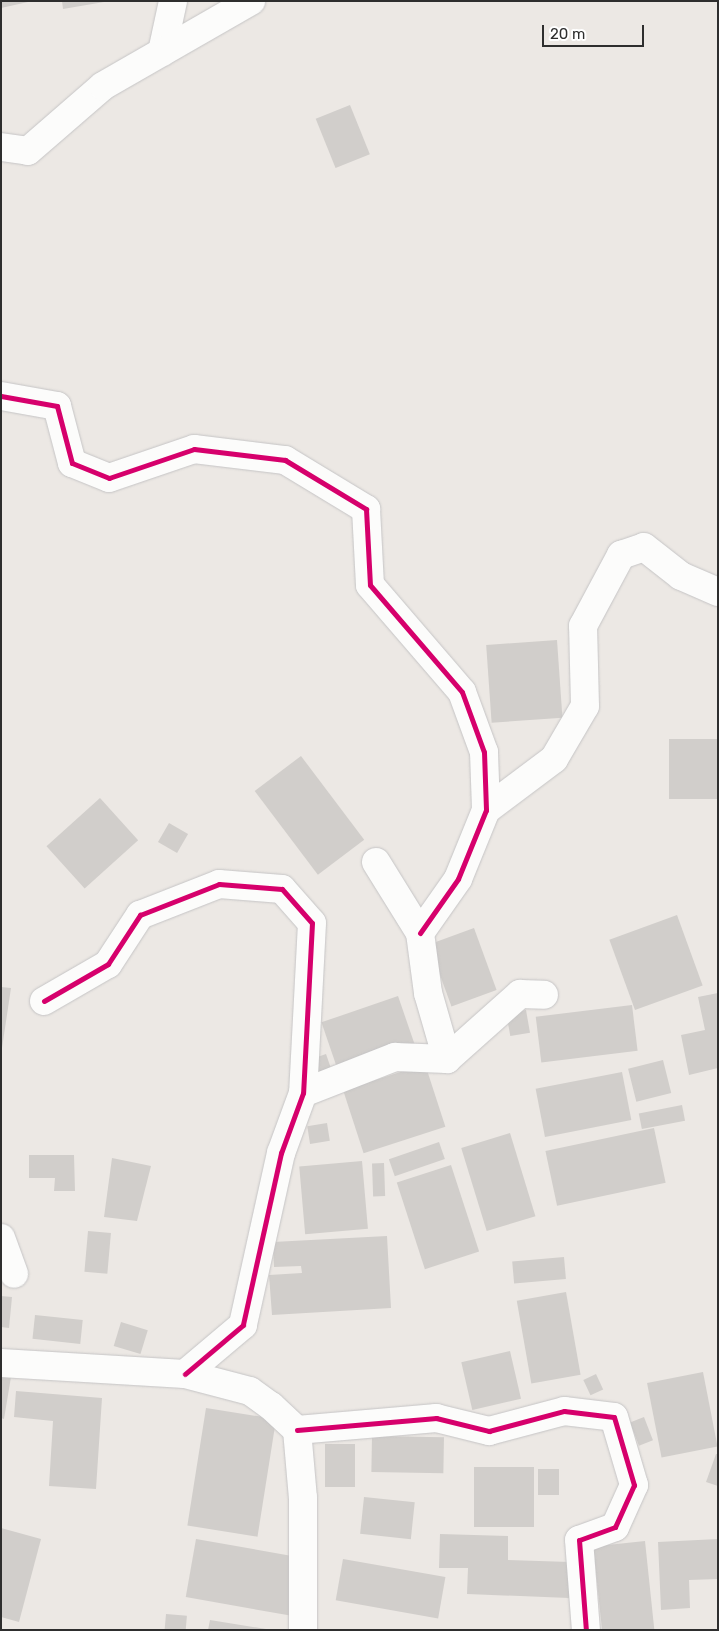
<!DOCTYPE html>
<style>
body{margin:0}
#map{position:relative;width:719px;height:1631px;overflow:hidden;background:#ece8e4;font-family:Rubik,sans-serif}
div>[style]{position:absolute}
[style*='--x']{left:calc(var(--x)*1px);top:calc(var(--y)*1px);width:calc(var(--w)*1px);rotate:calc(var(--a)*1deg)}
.building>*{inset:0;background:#d1cecb;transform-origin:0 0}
.roads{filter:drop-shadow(0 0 1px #c5c4c5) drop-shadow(0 0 1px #c5c4c5)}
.street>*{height:28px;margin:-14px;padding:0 14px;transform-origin:14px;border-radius:14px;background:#fcfcfb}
.cycleway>*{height:5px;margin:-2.5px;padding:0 2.5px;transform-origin:2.5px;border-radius:2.5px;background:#d6006c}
span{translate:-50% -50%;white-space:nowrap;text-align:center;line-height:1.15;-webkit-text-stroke:4.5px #fff;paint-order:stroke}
.frame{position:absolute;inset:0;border:2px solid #2e2e2e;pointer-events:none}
.scale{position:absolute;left:542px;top:25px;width:102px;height:22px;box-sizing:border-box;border:2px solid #2e2e2e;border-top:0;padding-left:6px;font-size:15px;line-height:18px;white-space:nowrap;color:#2e2e2e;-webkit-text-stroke:4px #fff;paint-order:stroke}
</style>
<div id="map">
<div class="building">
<div style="clip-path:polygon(1px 1px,28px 1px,28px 2px,1px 8px)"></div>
<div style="clip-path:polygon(62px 1px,104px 1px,104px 2px,63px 9px)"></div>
<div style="left:350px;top:105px;width:53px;height:37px;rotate:68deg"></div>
<div style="left:557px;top:640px;width:78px;height:71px;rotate:86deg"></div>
<div style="left:718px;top:739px;width:60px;height:49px;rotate:90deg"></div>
<div style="left:301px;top:756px;width:105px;height:58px;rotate:53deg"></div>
<div style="left:100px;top:798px;width:57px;height:72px;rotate:48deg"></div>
<div style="left:169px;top:823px;width:22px;height:22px;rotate:30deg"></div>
<div style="left:677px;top:915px;width:75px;height:72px;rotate:70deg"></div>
<div style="left:474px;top:928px;width:66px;height:48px;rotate:70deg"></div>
<div style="clip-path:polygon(1px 987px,11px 988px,2px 1048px,1px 1048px)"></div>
<div style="clip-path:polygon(718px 993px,718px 1068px,689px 1075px,681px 1035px,705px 1030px,698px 997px)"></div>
<div style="left:398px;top:996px;width:50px;height:81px;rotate:71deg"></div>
<div style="left:632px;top:1005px;width:46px;height:97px;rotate:83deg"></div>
<div style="left:526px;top:1010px;width:23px;height:20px;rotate:80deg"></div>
<div style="left:326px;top:1054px;width:18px;height:20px;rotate:71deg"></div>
<div style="left:663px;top:1060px;width:34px;height:36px;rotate:76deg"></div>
<div style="left:425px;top:1064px;width:66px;height:86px;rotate:72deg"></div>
<div style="left:622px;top:1072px;width:49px;height:88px;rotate:79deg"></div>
<div style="left:682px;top:1105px;width:16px;height:44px;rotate:79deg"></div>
<div style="left:327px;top:1123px;width:18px;height:20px;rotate:81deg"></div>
<div style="left:654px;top:1128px;width:56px;height:111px;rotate:78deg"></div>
<div style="left:510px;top:1133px;width:87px;height:51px;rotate:73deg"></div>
<div style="left:439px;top:1142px;width:18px;height:53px;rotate:71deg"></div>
<div style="clip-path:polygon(29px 1155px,74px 1155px,75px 1191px,54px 1191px,55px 1178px,29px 1178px)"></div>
<div style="clip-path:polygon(112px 1158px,151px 1166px,137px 1221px,104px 1217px)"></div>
<div style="left:362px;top:1161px;width:68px;height:63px;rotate:85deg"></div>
<div style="left:384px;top:1163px;width:33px;height:12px;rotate:88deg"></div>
<div style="left:451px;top:1165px;width:91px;height:57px;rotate:72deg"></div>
<div style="left:88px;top:1231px;width:23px;height:41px;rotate:5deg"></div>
<div style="clip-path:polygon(387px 1236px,391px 1308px,272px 1315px,269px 1275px,302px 1273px,301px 1266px,274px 1267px,273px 1242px)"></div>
<div style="left:564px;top:1257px;width:22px;height:52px;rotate:85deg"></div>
<div style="left:566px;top:1292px;width:84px;height:50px;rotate:80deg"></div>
<div style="clip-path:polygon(1px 1296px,12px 1297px,9px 1328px,1px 1327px)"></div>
<div style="left:35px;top:1315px;width:48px;height:24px;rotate:6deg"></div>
<div style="left:121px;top:1322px;width:28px;height:25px;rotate:17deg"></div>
<div style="left:510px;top:1351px;width:49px;height:50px;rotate:77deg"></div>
<div style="left:703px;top:1372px;width:76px;height:57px;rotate:79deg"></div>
<div style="left:596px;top:1374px;width:17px;height:14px;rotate:65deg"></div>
<div style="clip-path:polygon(1px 1376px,11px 1377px,4px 1419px,1px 1418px)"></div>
<div style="clip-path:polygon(16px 1391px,102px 1398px,96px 1489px,49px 1486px,53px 1421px,14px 1417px)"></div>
<div style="left:206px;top:1408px;width:71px;height:119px;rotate:9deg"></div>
<div style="left:644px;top:1417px;width:25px;height:15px;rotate:69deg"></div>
<div style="left:372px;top:1436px;width:72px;height:36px;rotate:1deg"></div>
<div style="left:325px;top:1444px;width:30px;height:43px"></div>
<div style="clip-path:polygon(716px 1454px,718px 1454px,718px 1486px,706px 1482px)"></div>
<div style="left:474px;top:1467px;width:60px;height:60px"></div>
<div style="left:559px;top:1469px;width:26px;height:21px;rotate:90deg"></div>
<div style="left:364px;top:1497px;width:51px;height:37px;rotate:6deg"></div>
<div style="clip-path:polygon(1px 1528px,41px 1539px,19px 1622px,1px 1617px)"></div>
<div style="clip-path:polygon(440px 1534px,508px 1536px,508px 1560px,570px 1562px,569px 1598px,467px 1594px,468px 1568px,439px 1568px)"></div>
<div style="left:196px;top:1539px;width:106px;height:59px;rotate:10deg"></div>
<div style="clip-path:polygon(718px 1539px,718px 1579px,689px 1580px,690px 1608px,661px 1610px,658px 1542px)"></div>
<div style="left:645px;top:1541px;width:90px;height:52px;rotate:84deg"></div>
<div style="left:343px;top:1559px;width:104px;height:42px;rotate:10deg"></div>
<div style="left:166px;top:1614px;width:21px;height:16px;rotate:5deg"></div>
<div style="clip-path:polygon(210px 1620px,266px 1629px,266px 1630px,208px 1630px)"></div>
</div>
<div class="roads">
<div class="street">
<div style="--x:162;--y:52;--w:52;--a:-77.8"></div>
<div style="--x:1;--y:147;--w:27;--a:8"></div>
<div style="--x:28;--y:151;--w:99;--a:-40.9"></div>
<div style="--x:103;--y:86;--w:171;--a:-29.9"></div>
<div style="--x:1;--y:396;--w:57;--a:10.1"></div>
<div style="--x:57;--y:406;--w:59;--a:75.3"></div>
<div style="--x:72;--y:463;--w:40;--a:22"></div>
<div style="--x:109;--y:478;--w:90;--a:-18.8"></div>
<div style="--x:194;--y:449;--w:92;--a:6.9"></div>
<div style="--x:285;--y:460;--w:95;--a:31.2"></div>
<div style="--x:366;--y:509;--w:76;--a:87"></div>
<div style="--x:370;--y:585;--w:141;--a:49.3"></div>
<div style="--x:462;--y:692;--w:64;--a:69.9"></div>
<div style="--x:484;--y:752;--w:58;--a:88"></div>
<div style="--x:486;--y:810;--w:74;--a:112.1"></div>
<div style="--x:458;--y:879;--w:66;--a:125.1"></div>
<div style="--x:486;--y:810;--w:85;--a:-36.9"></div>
<div style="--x:554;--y:759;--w:61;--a:-59.7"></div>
<div style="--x:585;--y:706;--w:80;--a:-91.4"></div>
<div style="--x:583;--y:626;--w:81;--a:-61.8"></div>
<div style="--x:621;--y:555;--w:24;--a:-19"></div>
<div style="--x:644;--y:547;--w:47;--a:38.1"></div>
<div style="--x:681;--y:576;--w:40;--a:23.4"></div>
<div style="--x:376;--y:862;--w:84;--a:58.2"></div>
<div style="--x:420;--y:933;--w:61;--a:82.4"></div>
<div style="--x:428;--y:993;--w:69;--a:73.9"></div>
<div style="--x:44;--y:1001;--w:74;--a:-30"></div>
<div style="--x:108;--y:964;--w:59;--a:-56.9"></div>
<div style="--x:140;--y:915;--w:85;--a:-21.4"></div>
<div style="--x:219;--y:884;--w:63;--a:4.5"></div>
<div style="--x:282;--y:889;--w:45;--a:48.6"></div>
<div style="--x:312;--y:923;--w:170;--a:93"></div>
<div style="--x:303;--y:1093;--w:64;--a:110.1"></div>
<div style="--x:281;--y:1153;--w:176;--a:102.5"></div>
<div style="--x:243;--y:1325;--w:76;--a:139.8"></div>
<div style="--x:303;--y:1093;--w:99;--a:-21.4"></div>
<div style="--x:395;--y:1057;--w:52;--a:2.2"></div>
<div style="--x:447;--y:1059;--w:98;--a:-41.7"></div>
<div style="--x:520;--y:994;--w:24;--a:2"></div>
<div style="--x:1;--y:1238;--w:38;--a:70"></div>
<div style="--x:1;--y:1363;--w:184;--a:3.4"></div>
<div style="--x:185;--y:1374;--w:67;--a:14.7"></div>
<div style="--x:250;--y:1391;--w:26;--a:36"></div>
<div style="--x:271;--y:1406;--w:35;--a:43"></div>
<div style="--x:297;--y:1430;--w:68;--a:85"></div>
<div style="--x:303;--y:1498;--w:132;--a:90"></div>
<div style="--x:297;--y:1430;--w:140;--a:-4.9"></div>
<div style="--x:436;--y:1418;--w:55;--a:13.8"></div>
<div style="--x:489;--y:1431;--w:78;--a:-14.9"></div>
<div style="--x:564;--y:1411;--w:50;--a:6.8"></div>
<div style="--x:614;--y:1417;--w:71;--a:73.6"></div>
<div style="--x:634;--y:1485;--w:46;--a:114.3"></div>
<div style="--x:615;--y:1527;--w:38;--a:160"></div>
<div style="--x:579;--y:1540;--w:90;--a:85.6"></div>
</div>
</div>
<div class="cycleway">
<div style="--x:1;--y:396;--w:57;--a:10.1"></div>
<div style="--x:57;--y:406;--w:59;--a:75.3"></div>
<div style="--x:72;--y:463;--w:40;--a:22"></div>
<div style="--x:109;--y:478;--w:90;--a:-18.8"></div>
<div style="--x:194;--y:449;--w:92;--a:6.9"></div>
<div style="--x:285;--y:460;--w:95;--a:31.2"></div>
<div style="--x:366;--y:509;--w:76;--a:87"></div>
<div style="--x:370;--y:585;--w:141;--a:49.3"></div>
<div style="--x:462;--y:692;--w:64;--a:69.9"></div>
<div style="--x:484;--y:752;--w:58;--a:88"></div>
<div style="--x:486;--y:810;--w:74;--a:112.1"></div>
<div style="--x:458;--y:879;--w:66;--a:125.1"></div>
<div style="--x:44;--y:1001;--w:74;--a:-30"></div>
<div style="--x:108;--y:964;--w:59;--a:-56.9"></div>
<div style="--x:140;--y:915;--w:85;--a:-21.4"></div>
<div style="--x:219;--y:884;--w:63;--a:4.5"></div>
<div style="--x:282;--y:889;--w:45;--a:48.6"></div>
<div style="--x:312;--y:923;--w:170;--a:93"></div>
<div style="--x:303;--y:1093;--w:64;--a:110.1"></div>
<div style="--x:281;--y:1153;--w:176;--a:102.5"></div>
<div style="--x:243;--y:1325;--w:76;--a:139.8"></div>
<div style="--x:297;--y:1430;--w:140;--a:-4.9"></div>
<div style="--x:436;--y:1418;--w:55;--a:13.8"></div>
<div style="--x:489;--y:1431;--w:78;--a:-14.9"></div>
<div style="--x:564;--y:1411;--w:50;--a:6.8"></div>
<div style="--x:614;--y:1417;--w:71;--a:73.6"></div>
<div style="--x:634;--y:1485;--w:46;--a:114.3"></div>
<div style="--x:615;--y:1527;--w:38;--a:160"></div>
<div style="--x:579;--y:1540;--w:90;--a:85.6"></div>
</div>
<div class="frame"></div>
<div class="scale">20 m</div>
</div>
